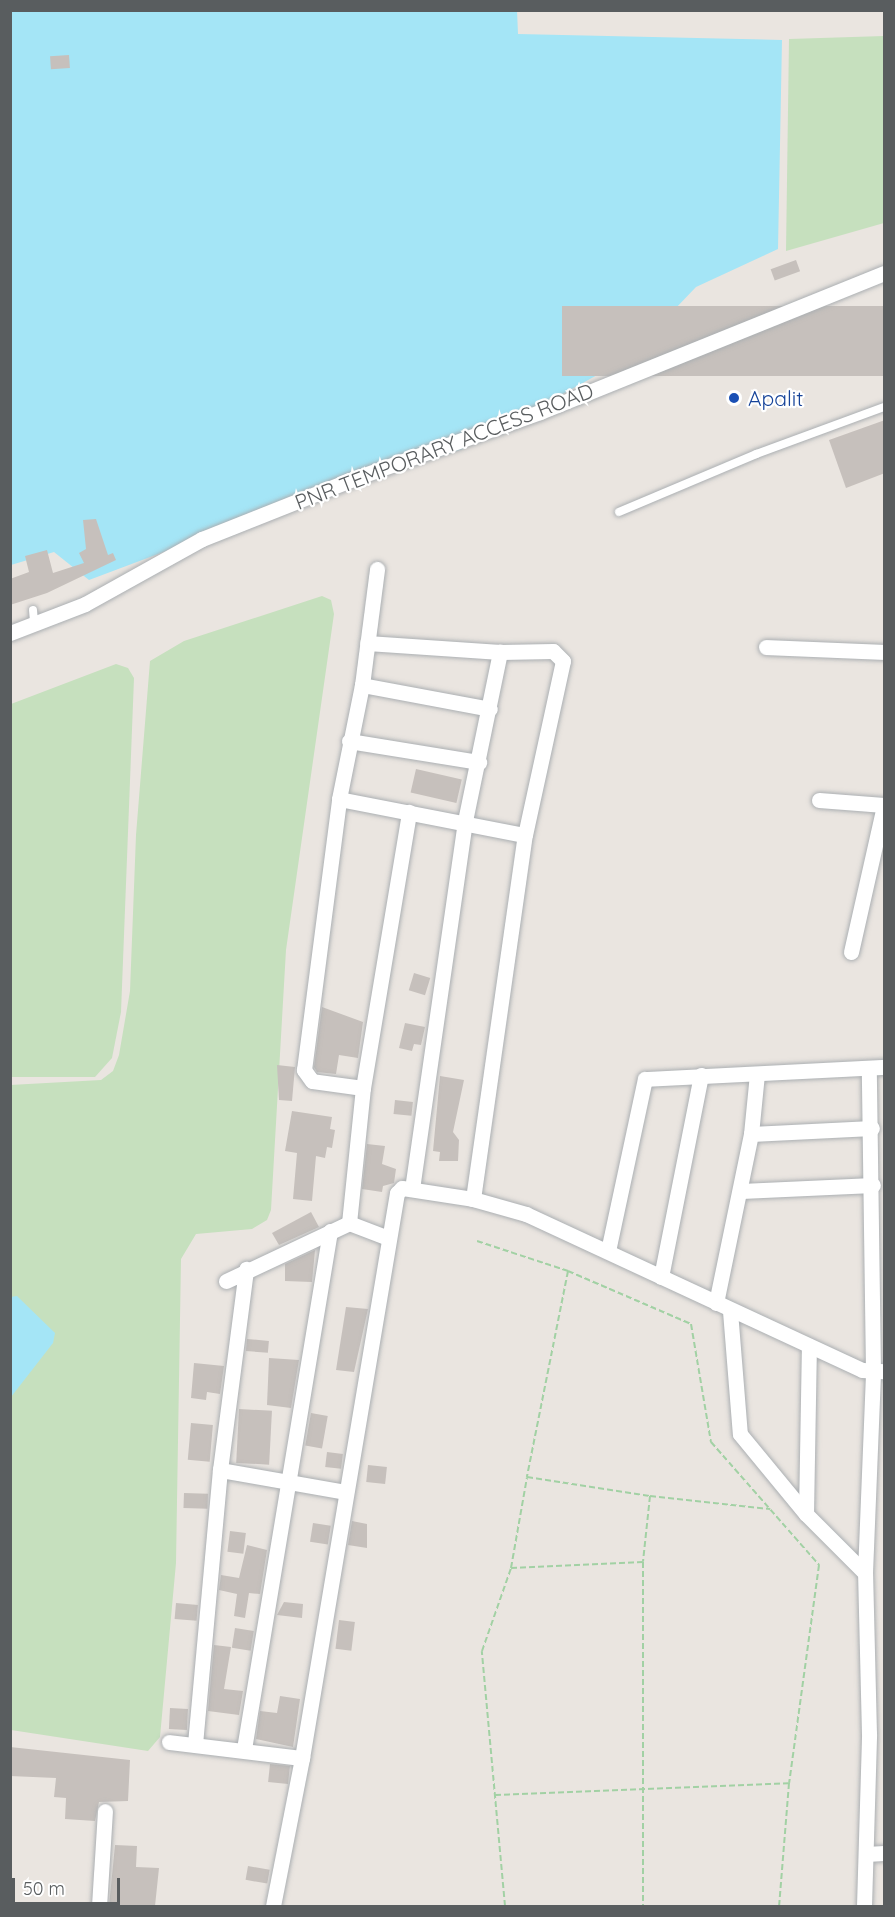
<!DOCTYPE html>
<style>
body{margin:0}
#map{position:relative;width:895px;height:1917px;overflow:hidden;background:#eae5e0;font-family:Quicksand,sans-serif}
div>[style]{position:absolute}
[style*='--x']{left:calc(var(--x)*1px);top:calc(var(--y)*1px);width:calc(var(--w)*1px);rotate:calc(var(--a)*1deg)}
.green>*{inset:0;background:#c6e0be}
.water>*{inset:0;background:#a4e5f6}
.building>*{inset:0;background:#c6c0bc;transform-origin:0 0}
.path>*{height:2px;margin-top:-1px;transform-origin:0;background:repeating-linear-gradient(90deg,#a2d1a4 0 6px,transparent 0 9px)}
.roads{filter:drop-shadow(0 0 2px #abafb2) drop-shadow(0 0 2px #abafb2)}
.service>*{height:8px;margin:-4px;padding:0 4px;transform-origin:4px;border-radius:4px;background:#fff}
.minor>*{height:15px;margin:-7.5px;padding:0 7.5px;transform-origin:7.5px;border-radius:7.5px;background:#fff}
.dots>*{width:16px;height:16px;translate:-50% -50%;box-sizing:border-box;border:3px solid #fff;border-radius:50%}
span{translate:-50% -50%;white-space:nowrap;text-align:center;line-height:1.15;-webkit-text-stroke:4.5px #fff;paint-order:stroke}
.transit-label{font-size:21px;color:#164399}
.left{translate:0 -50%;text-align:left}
.street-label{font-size:21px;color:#595d5f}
.frame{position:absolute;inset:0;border:12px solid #595d5f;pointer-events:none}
.scale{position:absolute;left:12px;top:1878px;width:108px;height:27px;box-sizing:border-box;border:3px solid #595d5f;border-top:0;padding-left:8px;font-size:18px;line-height:21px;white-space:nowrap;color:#595d5f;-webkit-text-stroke:4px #fff;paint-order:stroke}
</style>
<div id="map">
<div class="green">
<div style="clip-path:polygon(884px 36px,884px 223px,786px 251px,789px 39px)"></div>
<div style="clip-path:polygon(322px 596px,331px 600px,334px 614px,286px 950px,271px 1210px,267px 1220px,252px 1229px,196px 1234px,181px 1259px,176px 1563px,160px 1737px,148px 1751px,11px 1730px,10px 1085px,101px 1080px,113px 1071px,119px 1055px,130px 991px,136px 835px,150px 661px,184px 641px)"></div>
<div style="clip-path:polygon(116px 664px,128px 668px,134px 678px,121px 1012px,112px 1058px,95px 1077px,11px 1077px,11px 704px)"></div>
</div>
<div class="water">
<div style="clip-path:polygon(517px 10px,518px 34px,782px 40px,778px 249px,696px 287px,628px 358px,463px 449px,262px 515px,89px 580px,54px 552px,11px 565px,11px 11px)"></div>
<div style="clip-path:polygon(17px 1296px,55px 1333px,53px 1343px,11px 1397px,11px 1297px)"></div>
</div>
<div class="building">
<div style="left:69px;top:55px;width:13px;height:19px;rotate:86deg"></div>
<div style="left:796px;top:260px;width:12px;height:27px;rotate:70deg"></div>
<div style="left:698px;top:306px;width:13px;height:25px;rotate:72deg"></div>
<div style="left:885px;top:306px;width:70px;height:323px;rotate:90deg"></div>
<div style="clip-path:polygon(885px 420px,885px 473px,846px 488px,829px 440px)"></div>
<div style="clip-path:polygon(96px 519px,108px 555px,113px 553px,116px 560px,47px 593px,10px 605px,10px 579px,29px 572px,25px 556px,47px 550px,53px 573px,84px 563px,79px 553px,86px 549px,83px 520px)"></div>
<div style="left:416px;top:769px;width:47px;height:24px;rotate:13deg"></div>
<div style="left:414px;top:973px;width:17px;height:18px;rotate:17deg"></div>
<div style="clip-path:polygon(322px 1007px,363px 1022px,358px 1058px,339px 1055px,336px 1074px,317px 1072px,314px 1067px)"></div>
<div style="clip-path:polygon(405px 1023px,425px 1027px,421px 1045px,414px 1044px,412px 1051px,399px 1048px)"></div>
<div style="clip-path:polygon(277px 1065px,295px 1067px,292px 1101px,279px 1100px)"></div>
<div style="clip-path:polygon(440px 1076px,464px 1080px,453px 1132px,459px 1140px,458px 1161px,439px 1161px,440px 1152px,433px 1151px)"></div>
<div style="left:395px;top:1100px;width:18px;height:14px;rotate:6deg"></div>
<div style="clip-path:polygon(292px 1111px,332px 1117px,330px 1129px,335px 1130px,332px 1148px,327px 1147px,325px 1158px,316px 1156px,312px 1201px,293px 1199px,297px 1153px,285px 1151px)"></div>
<div style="clip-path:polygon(367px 1144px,385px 1146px,382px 1164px,396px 1169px,394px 1183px,383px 1186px,382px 1192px,362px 1189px)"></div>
<div style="clip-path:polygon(311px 1212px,319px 1227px,279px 1245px,272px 1233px)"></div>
<div style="clip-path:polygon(315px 1250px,312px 1282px,285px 1281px,285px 1264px)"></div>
<div style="clip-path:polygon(346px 1307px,368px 1309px,354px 1372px,336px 1370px)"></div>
<div style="left:247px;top:1339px;width:22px;height:12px;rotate:5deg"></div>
<div style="clip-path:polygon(269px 1358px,299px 1360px,291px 1408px,267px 1405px)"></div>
<div style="clip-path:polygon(194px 1363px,224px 1366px,220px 1394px,207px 1392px,206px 1400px,191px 1398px)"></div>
<div style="left:239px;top:1409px;width:33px;height:54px;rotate:3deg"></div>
<div style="left:311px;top:1413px;width:17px;height:33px;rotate:10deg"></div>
<div style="left:191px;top:1423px;width:22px;height:37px;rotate:5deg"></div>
<div style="left:327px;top:1452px;width:16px;height:15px;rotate:7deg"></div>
<div style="left:368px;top:1465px;width:19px;height:17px;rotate:6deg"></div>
<div style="left:184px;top:1493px;width:24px;height:15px;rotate:2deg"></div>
<div style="clip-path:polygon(352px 1521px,367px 1524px,367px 1548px,348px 1545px)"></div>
<div style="left:313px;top:1523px;width:18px;height:19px;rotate:9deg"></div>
<div style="left:230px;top:1531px;width:16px;height:21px;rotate:7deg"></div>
<div style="clip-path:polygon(247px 1545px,267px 1550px,260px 1594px,249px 1593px,245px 1618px,234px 1616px,237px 1594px,219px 1590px,221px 1575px,239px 1578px)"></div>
<div style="clip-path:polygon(284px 1602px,303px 1604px,302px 1618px,277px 1615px)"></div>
<div style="left:176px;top:1603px;width:22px;height:16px;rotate:5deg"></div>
<div style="left:339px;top:1620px;width:16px;height:29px;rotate:7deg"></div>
<div style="left:235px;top:1628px;width:19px;height:20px;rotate:9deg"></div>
<div style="clip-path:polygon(214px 1645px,231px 1647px,224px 1689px,243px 1691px,239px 1715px,208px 1711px)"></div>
<div style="clip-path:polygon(280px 1696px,300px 1699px,293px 1747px,256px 1739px,260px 1711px,277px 1713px)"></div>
<div style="left:170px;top:1708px;width:18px;height:21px;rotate:3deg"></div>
<div style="clip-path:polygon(10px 1747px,130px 1760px,128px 1801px,99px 1802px,95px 1821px,65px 1819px,66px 1798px,54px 1797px,56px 1778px,10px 1776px)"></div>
<div style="left:270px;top:1764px;width:20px;height:18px;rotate:6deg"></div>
<div style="clip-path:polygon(115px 1845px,137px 1846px,136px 1867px,159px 1868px,155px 1906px,109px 1906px)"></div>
<div style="left:248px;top:1866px;width:22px;height:14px;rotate:10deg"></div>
</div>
<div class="path">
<div style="--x:477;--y:1241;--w:96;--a:18.2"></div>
<div style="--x:568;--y:1271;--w:210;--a:101.3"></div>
<div style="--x:527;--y:1477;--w:124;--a:8.8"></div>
<div style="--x:650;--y:1496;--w:66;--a:96.1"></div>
<div style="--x:643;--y:1562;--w:344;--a:90"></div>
<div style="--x:568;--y:1271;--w:134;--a:23.3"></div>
<div style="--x:691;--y:1324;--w:120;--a:80.4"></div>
<div style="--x:711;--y:1442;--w:164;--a:48.7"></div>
<div style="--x:819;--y:1565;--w:220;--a:97.8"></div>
<div style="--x:789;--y:1783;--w:123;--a:94.6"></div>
<div style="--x:650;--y:1496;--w:121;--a:6.2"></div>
<div style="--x:511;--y:1568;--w:132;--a:-2.6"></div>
<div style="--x:495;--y:1795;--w:294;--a:-2.3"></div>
<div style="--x:505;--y:1906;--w:256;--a:-95.2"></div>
<div style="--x:482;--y:1651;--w:88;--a:-70.7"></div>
<div style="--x:511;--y:1568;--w:92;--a:-80"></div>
</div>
<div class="roads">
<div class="service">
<div style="--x:619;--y:512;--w:149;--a:-22.9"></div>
<div style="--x:756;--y:454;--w:136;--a:-20.2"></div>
<div style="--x:33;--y:610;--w:12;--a:85"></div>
</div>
<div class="minor">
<div style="--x:10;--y:633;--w:80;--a:-21.1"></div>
<div style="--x:85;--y:604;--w:134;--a:-29.1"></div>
<div style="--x:202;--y:539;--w:159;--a:-21.7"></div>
<div style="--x:350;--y:480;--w:202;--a:-19.7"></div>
<div style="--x:540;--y:412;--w:371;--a:-22"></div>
<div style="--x:766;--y:647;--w:118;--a:2.4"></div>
<div style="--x:362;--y:685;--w:130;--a:10.6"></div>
<div style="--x:349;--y:741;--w:132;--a:9.2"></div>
<div style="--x:339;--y:799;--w:189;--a:11"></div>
<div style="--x:819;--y:800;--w:65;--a:4.4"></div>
<div style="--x:851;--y:952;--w:150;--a:-77.3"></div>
<div style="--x:363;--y:1088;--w:51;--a:-172.2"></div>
<div style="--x:312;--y:1081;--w:14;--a:-126"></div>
<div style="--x:304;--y:1070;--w:273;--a:-82.6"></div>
<div style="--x:339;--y:799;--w:116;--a:-78.6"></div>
<div style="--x:362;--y:685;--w:117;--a:-82.6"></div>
<div style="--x:751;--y:1134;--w:121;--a:-2.8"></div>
<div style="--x:412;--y:1189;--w:372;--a:-81.8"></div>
<div style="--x:465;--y:821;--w:173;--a:-78.3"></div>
<div style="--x:741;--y:1191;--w:132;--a:-2.6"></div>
<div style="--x:473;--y:1199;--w:55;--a:15.8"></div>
<div style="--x:526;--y:1214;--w:370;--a:24.9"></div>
<div style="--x:862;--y:1370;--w:22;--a:3"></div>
<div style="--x:349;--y:1223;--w:136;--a:-84.1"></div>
<div style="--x:363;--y:1088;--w:280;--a:-80.5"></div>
<div style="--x:608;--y:1251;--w:176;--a:-77.9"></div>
<div style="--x:645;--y:1079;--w:239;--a:-2.9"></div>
<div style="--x:661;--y:1277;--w:206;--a:-78.8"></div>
<div style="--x:226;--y:1281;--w:136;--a:-25.2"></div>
<div style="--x:349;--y:1223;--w:42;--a:21"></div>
<div style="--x:716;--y:1303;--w:173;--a:-78.3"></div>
<div style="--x:751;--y:1134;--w:60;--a:-84.3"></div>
<div style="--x:730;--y:1311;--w:123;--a:85.4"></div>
<div style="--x:740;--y:1434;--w:104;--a:50.5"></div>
<div style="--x:806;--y:1514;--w:83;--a:45"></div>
<div style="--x:220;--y:1470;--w:128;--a:9.9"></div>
<div style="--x:806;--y:1514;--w:168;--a:-89"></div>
<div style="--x:169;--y:1742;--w:134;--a:6.9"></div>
<div style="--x:195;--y:1744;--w:275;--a:-84.8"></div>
<div style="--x:220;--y:1470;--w:203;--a:-82.6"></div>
<div style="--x:244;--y:1749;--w:525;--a:-80.57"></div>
<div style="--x:866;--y:1854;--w:18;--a:-3"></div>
<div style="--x:99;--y:1906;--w:95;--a:-86.4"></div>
<div style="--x:273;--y:1906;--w:151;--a:-78.9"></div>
<div style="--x:302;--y:1758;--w:573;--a:-80.46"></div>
<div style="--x:397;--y:1193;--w:7;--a:-45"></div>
<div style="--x:402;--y:1188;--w:72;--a:8.8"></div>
<div style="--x:473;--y:1199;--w:368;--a:-81.9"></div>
<div style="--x:525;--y:835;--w:178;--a:-77.7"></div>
<div style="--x:563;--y:661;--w:14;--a:-135"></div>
<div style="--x:553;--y:651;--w:53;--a:178.9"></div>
<div style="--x:500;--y:652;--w:133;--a:-176.1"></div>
<div style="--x:864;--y:1906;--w:172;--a:-88.3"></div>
<div style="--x:869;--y:1734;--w:161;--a:-91.4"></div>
<div style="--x:865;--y:1573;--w:202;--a:-87.7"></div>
<div style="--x:873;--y:1371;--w:303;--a:-90.8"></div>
</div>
</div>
<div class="dots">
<div style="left:734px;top:398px;background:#1a4fb4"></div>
</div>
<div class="transit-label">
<span class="left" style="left:748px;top:398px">Apalit</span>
</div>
<div class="street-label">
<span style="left:444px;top:446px;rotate:-21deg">PNR TEMPORARY ACCESS ROAD</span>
</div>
<div class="frame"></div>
<div class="scale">50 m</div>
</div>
